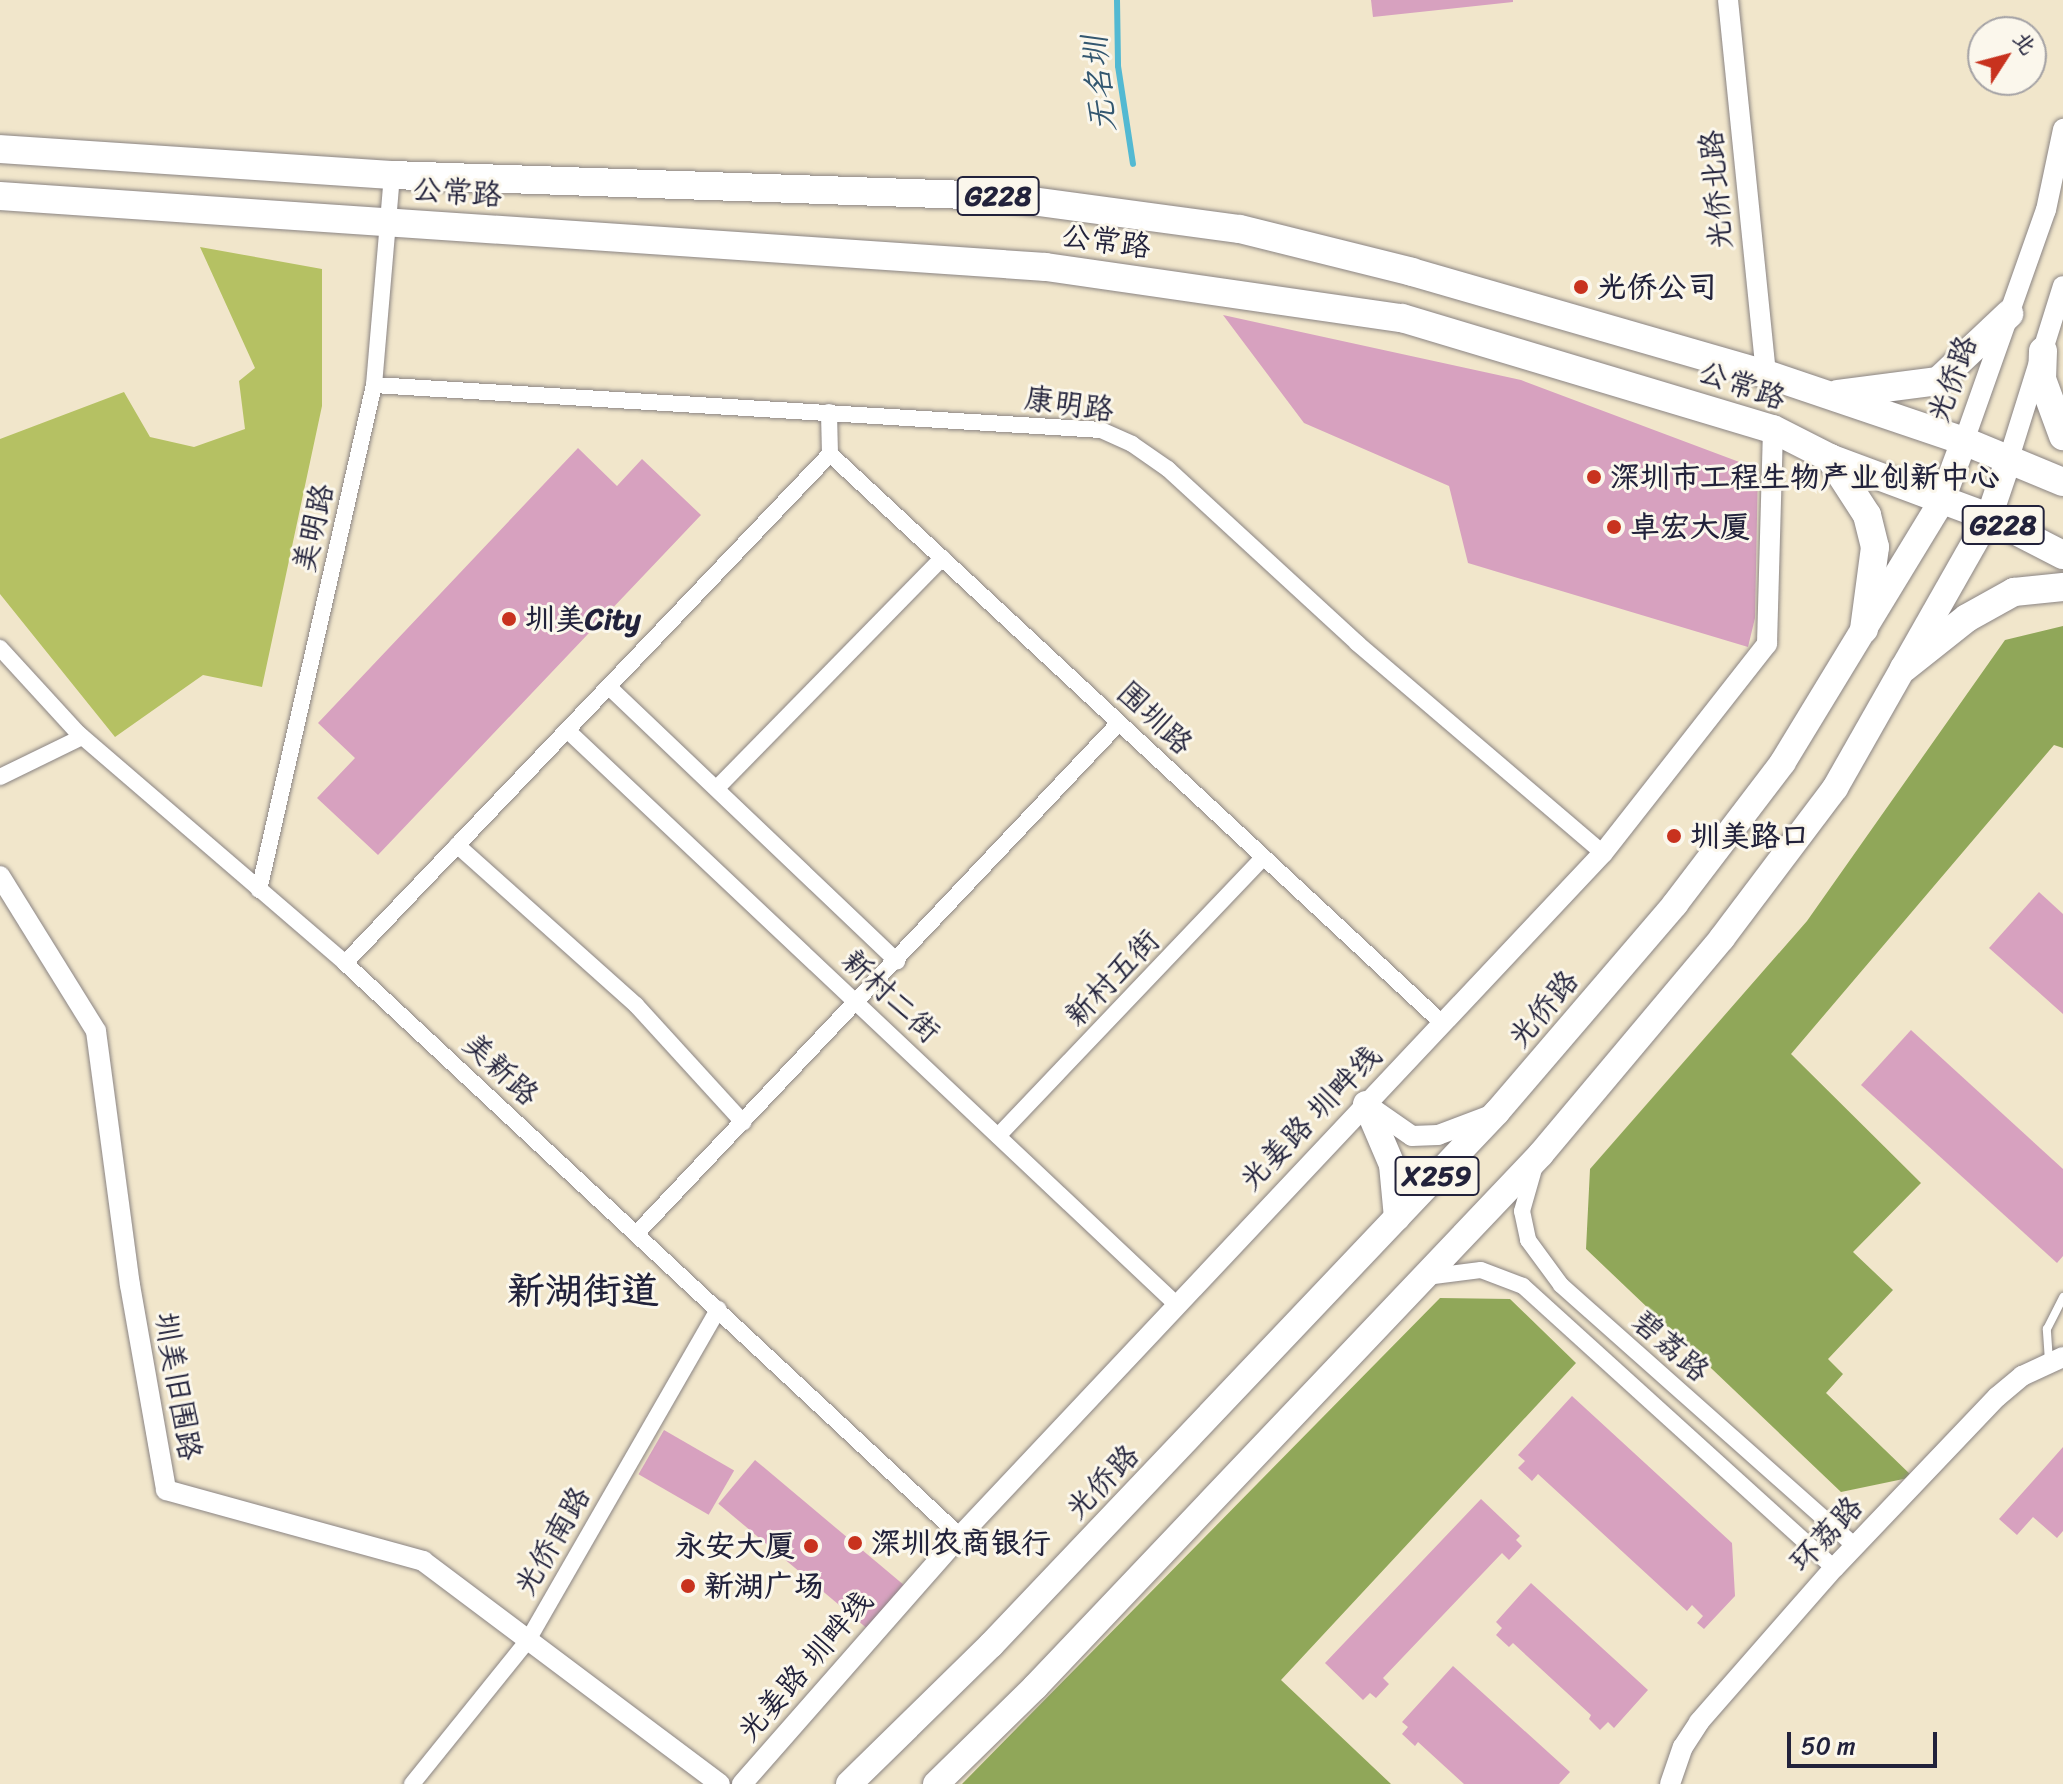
<!DOCTYPE html>
<meta charset="utf-8">
<style>
body{margin:0}
#map{position:relative;width:2063px;height:1784px;overflow:hidden;background:#f1e6cb;font-family:Sriracha,"LXGW WenKai TC",sans-serif}
div>[style]{position:absolute}
[style*='--x']{left:calc(var(--x)*1px);top:calc(var(--y)*1px);width:calc(var(--w)*1px);rotate:calc(var(--a)*1deg)}
.green>*{inset:0;background:#b5c163}
.forest>*{inset:0;background:#90a759}
.stream>*{height:6px;margin:-3px;padding:0 3px;transform-origin:3px;border-radius:3px;background:#53b9d2}
.building>*{inset:0;background:#d7a1bf;transform-origin:0 0}
.roads{filter:drop-shadow(0 0 2px #8a8483) drop-shadow(0 0 2px #8a8483)}
.service>*{height:8px;margin:-4px;padding:0 4px;transform-origin:4px;border-radius:4px;background:#fff}
.minor>*{height:16px;margin:-8px;padding:0 8px;transform-origin:8px;border-radius:8px;background:#fff}
.tertiary>*{height:20px;margin:-10px;padding:0 10px;transform-origin:10px;border-radius:10px;background:#fff}
.primary>*{height:26px;margin:-13px;padding:0 13px;transform-origin:13px;border-radius:13px;background:#fff}
.trunk>*{height:28px;margin:-14px;padding:0 14px;transform-origin:14px;border-radius:14px;background:#fff}
.dots>*{width:22px;height:22px;translate:-50% -50%;box-sizing:border-box;border:4px solid #fbf7ec;border-radius:50%}
span{translate:-50% -50%;white-space:nowrap;text-align:center;line-height:1.15;-webkit-text-stroke:6px #fbf7ec;paint-order:stroke}
.shield-label span{padding:2px 6px;background:#fbf7ec;border:2px solid;border-radius:6px;-webkit-text-stroke-width:0}
.shield-label{font-size:28px;color:#22223b;font-weight:700}
.street-label{font-size:30px;color:#22223b}
.poi-label{font-size:30px;color:#22223b;font-weight:700}
.left{translate:0 -50%;text-align:left}
.right{translate:-100% -50%;text-align:right}
.water-label{font-size:32px;color:#335770;font-style:italic}
.district-label{font-size:38px;color:#22223b;font-weight:700}
.north{position:absolute;left:1967px;top:16px;width:80px;height:80px;box-sizing:border-box;background:#fbf7ec;border:2px solid #a4a2a5;border-radius:50%;rotate:54deg;font-size:22px;font-weight:700;line-height:32px;text-align:center;color:#22223b}
.north::after{content:'';display:block;margin:auto;width:28px;height:36px;background:#c8321e;clip-path:polygon(50% 0,100% 100%,50% 72%,0 100%)}
.scale{position:absolute;left:1787px;top:1732px;width:150px;height:36px;box-sizing:border-box;border:4px solid #22223b;border-top:0;padding-left:10px;font-size:24px;line-height:28px;white-space:nowrap;color:#22223b;-webkit-text-stroke:6px #fbf7ec;paint-order:stroke}
</style>
<div id="map">
<div class="green">
<div style="clip-path:polygon(200px 247px,322px 269px,322px 406px,262px 687px,203px 675px,115px 737px,0 594px,0 439px,124px 392px,150px 437px,194px 447px,245px 429px,239px 381px,255px 368px)"></div>
</div>
<div class="forest">
<div style="clip-path:polygon(2063px 626px,2063px 748px,2054px 745px,1791px 1054px,1921px 1183px,1853px 1252px,1893px 1290px,1828px 1359px,1843px 1374px,1826px 1393px,1913px 1477px,1841px 1492px,1586px 1249px,1590px 1169px,1807px 921px,2005px 640px)"></div>
<div style="clip-path:polygon(1440px 1298px,1510px 1299px,1576px 1363px,1281px 1680px,1391px 1784px,962px 1784px)"></div>
</div>
<div class="stream">
<div style="--x:1117;--y:0;--w:66;--a:89.1"></div>
<div style="--x:1118;--y:66;--w:99;--a:81.3"></div>
</div>
<div class="building">
<div style="clip-path:polygon(1371px 0,1513px 0,1513px 2px,1373px 17px)"></div>
<div style="clip-path:polygon(1223px 315px,1521px 380px,1758px 469px,1755px 618px,1748px 647px,1468px 563px,1449px 486px,1304px 423px)"></div>
<div style="clip-path:polygon(578px 448px,617px 486px,642px 459px,701px 515px,378px 855px,317px 798px,355px 758px,318px 723px)"></div>
<div style="clip-path:polygon(2039px 892px,2063px 914px,2063px 1014px,1989px 948px)"></div>
<div style="clip-path:polygon(1911px 1030px,2063px 1169px,2063px 1256px,2057px 1263px,1861px 1085px)"></div>
<div style="clip-path:polygon(1572px 1396px,1732px 1543px,1735px 1596px,1704px 1629px,1697px 1623px,1703px 1616px,1692px 1605px,1687px 1611px,1538px 1474px,1532px 1481px,1518px 1468px,1525px 1461px,1518px 1455px)"></div>
<div style="left:664px;top:1430px;width:81px;height:51px;rotate:30deg"></div>
<div style="clip-path:polygon(2063px 1447px,2063px 1531px,2057px 1538px,2033px 1517px,2017px 1535px,1999px 1519px)"></div>
<div style="left:755px;top:1460px;width:197px;height:57px;rotate:40deg"></div>
<div style="clip-path:polygon(1481px 1499px,1520px 1536px,1516px 1540px,1522px 1546px,1509px 1560px,1502px 1553px,1383px 1678px,1389px 1684px,1376px 1698px,1370px 1693px,1363px 1700px,1325px 1663px)"></div>
<div style="clip-path:polygon(1531px 1583px,1648px 1690px,1614px 1728px,1608px 1722px,1600px 1730px,1589px 1719px,1591px 1715px,1513px 1643px,1509px 1647px,1496px 1635px,1502px 1628px,1496px 1622px)"></div>
<div style="clip-path:polygon(1453px 1666px,1570px 1772px,1559px 1784px,1464px 1784px,1418px 1742px,1415px 1746px,1402px 1734px,1408px 1727px,1402px 1722px)"></div>
</div>
<div class="roads">
<div class="service">
<div style="--x:2049;--y:1361;--w:32;--a:-94"></div>
<div style="--x:2047;--y:1329;--w:36;--a:-63"></div>
</div>
<div class="minor">
<div style="--x:374;--y:385;--w:728;--a:3.54"></div>
<div style="--x:1101;--y:430;--w:34;--a:24"></div>
<div style="--x:1132;--y:444;--w:44;--a:34.8"></div>
<div style="--x:1168;--y:469;--w:257;--a:42.6"></div>
<div style="--x:1357;--y:643;--w:323;--a:40.5"></div>
<div style="--x:830;--y:454;--w:836;--a:42.91"></div>
<div style="--x:0;--y:648;--w:115;--a:47.5"></div>
<div style="--x:78;--y:733;--w:352;--a:40.7"></div>
<div style="--x:345;--y:963;--w:841;--a:42.98"></div>
<div style="--x:609;--y:687;--w:398;--a:43.6"></div>
<div style="--x:567;--y:730;--w:837;--a:43.31"></div>
<div style="--x:0;--y:777;--w:91;--a:-26"></div>
<div style="--x:717;--y:788;--w:322;--a:-45.6"></div>
<div style="--x:457;--y:845;--w:240;--a:41.8"></div>
<div style="--x:636;--y:1005;--w:159;--a:47.6"></div>
<div style="--x:259;--y:890;--w:518;--a:-77.17"></div>
<div style="--x:374;--y:385;--w:211;--a:-85.1"></div>
<div style="--x:345;--y:963;--w:703;--a:-46.38"></div>
<div style="--x:830;--y:454;--w:42;--a:-91.4"></div>
<div style="--x:998;--y:1136;--w:385;--a:-46.4"></div>
<div style="--x:1534;--y:1169;--w:44;--a:105.9"></div>
<div style="--x:1522;--y:1211;--w:30;--a:78"></div>
<div style="--x:1528;--y:1240;--w:56;--a:53.7"></div>
<div style="--x:1561;--y:1285;--w:393;--a:41.6"></div>
<div style="--x:637;--y:1233;--w:702;--a:-46.62"></div>
<div style="--x:1426;--y:1277;--w:55;--a:-7.3"></div>
<div style="--x:1481;--y:1270;--w:45;--a:20.9"></div>
<div style="--x:1523;--y:1286;--w:420;--a:42.2"></div>
<div style="--x:412;--y:1784;--w:185;--a:-51.1"></div>
<div style="--x:528;--y:1640;--w:382;--a:-60.1"></div>
</div>
<div class="tertiary">
<div style="--x:1728;--y:0;--w:376;--a:84.2"></div>
<div style="--x:1964;--y:441;--w:245;--a:-70.5"></div>
<div style="--x:2046;--y:210;--w:83;--a:-78.1"></div>
<div style="--x:2009;--y:458;--w:180;--a:-72.6"></div>
<div style="--x:0;--y:876;--w:182;--a:58.2"></div>
<div style="--x:96;--y:1031;--w:256;--a:82.4"></div>
<div style="--x:130;--y:1285;--w:208;--a:80"></div>
<div style="--x:166;--y:1490;--w:267;--a:15.4"></div>
<div style="--x:423;--y:1561;--w:371;--a:36.9"></div>
<div style="--x:1366;--y:1104;--w:56;--a:34.8"></div>
<div style="--x:1412;--y:1136;--w:26;--a:-2"></div>
<div style="--x:1438;--y:1135;--w:60;--a:-20.6"></div>
<div style="--x:742;--y:1784;--w:330;--a:-48.7"></div>
<div style="--x:960;--y:1536;--w:938;--a:-46.73"></div>
<div style="--x:1603;--y:853;--w:266;--a:-51.9"></div>
<div style="--x:1767;--y:644;--w:215;--a:-88.4"></div>
<div style="--x:1670;--y:1784;--w:39;--a:-71"></div>
<div style="--x:1683;--y:1747;--w:30;--a:-57"></div>
<div style="--x:1699;--y:1722;--w:205;--a:-48.8"></div>
<div style="--x:1834;--y:1568;--w:236;--a:-46.4"></div>
<div style="--x:1997;--y:1397;--w:33;--a:-40"></div>
<div style="--x:2022;--y:1376;--w:45;--a:-24.9"></div>
</div>
<div class="primary">
<div style="--x:1366;--y:1104;--w:66;--a:66.9"></div>
<div style="--x:1392;--y:1165;--w:53;--a:84.6"></div>
<div style="--x:849;--y:1784;--w:199;--a:-44.4"></div>
<div style="--x:991;--y:1645;--w:735;--a:-46.49"></div>
<div style="--x:1497;--y:1112;--w:274;--a:-49.4"></div>
<div style="--x:1675;--y:904;--w:178;--a:-52.7"></div>
<div style="--x:1783;--y:762;--w:306;--a:-58.7"></div>
<div style="--x:1942;--y:500;--w:63;--a:-69.6"></div>
<div style="--x:936;--y:1784;--w:139;--a:-44.4"></div>
<div style="--x:1035;--y:1687;--w:735;--a:-46.49"></div>
<div style="--x:1541;--y:1154;--w:282;--a:-50"></div>
<div style="--x:1722;--y:938;--w:188;--a:-53"></div>
<div style="--x:1835;--y:788;--w:312;--a:-60.4"></div>
<div style="--x:1989;--y:517;--w:62;--a:-71.3"></div>
</div>
<div class="trunk">
<div style="--x:0;--y:149;--w:393;--a:3.8"></div>
<div style="--x:392;--y:175;--w:603;--a:1.99"></div>
<div style="--x:995;--y:196;--w:247;--a:7.7"></div>
<div style="--x:1240;--y:229;--w:177;--a:14"></div>
<div style="--x:1412;--y:272;--w:368;--a:16.1"></div>
<div style="--x:1766;--y:374;--w:209;--a:18.7"></div>
<div style="--x:1964;--y:441;--w:107;--a:22.5"></div>
<div style="--x:0;--y:196;--w:1048;--a:3.88"></div>
<div style="--x:1046;--y:267;--w:360;--a:8.2"></div>
<div style="--x:1402;--y:318;--w:387;--a:16.7"></div>
<div style="--x:1773;--y:429;--w:64;--a:27"></div>
<div style="--x:1830;--y:458;--w:170;--a:20.4"></div>
<div style="--x:1989;--y:517;--w:83;--a:27.2"></div>
<div style="--x:2043;--y:351;--w:28;--a:92"></div>
<div style="--x:2042;--y:379;--w:61;--a:69.8"></div>
<div style="--x:1838;--y:394;--w:101;--a:-7.4"></div>
<div style="--x:1938;--y:381;--w:98;--a:-43.3"></div>
<div style="--x:1830;--y:458;--w:68;--a:57"></div>
<div style="--x:1867;--y:515;--w:33;--a:76"></div>
<div style="--x:1875;--y:547;--w:83;--a:97.6"></div>
<div style="--x:1904;--y:668;--w:80;--a:-38.4"></div>
<div style="--x:1967;--y:618;--w:54;--a:-29"></div>
<div style="--x:2014;--y:592;--w:49;--a:-5.8"></div>
</div>
</div>
<div class="dots">
<div style="left:1581px;top:287px;background:#c8321e"></div>
<div style="left:1594px;top:477px;background:#c8321e"></div>
<div style="left:1614px;top:527px;background:#c8321e"></div>
<div style="left:509px;top:619px;background:#c8321e"></div>
<div style="left:1674px;top:836px;background:#c8321e"></div>
<div style="left:855px;top:1543px;background:#c8321e"></div>
<div style="left:811px;top:1546px;background:#c8321e"></div>
<div style="left:688px;top:1586px;background:#c8321e"></div>
</div>
<div class="shield-label">
<span style="left:998px;top:196px">G228</span>
<span style="left:2003px;top:525px">G228</span>
<span style="left:1437px;top:1176px">X259</span>
</div>
<div class="street-label">
<span style="left:1716px;top:190px;rotate:-95deg">光侨北路</span>
<span style="left:457px;top:192px;rotate:4deg">公常路</span>
<span style="left:1106px;top:241px;rotate:8deg">公常路</span>
<span style="left:1952px;top:379px;rotate:-70deg">光侨路</span>
<span style="left:1742px;top:385px;rotate:19deg">公常路</span>
<span style="left:1069px;top:404px;rotate:8deg">康明路</span>
<span style="left:313px;top:528px;rotate:-77deg">美明路</span>
<span style="left:1155px;top:718px;rotate:43deg">围圳路</span>
<span style="left:1112px;top:978px;rotate:-46deg">新村五街</span>
<span style="left:891px;top:996px;rotate:43deg">新村二街</span>
<span style="left:1543px;top:1009px;rotate:-50deg">光侨路</span>
<span style="left:501px;top:1069px;rotate:43deg">美新路</span>
<span style="left:1310px;top:1118px;rotate:-46deg">光姜路 圳畔线</span>
<span style="left:1671px;top:1346px;rotate:41deg">碧荔路</span>
<span style="left:178px;top:1386px;rotate:80deg">圳美旧围路</span>
<span style="left:1102px;top:1482px;rotate:-46deg">光侨路</span>
<span style="left:1826px;top:1534px;rotate:-47deg">环荔路</span>
<span style="left:552px;top:1541px;rotate:-60deg">光侨南路</span>
<span style="left:805px;top:1666px;rotate:-49deg">光姜路 圳畔线</span>
</div>
<div class="poi-label">
<span class="left" style="left:1597px;top:287px">光侨公司</span>
<span class="left" style="left:1610px;top:477px">深圳市工程生物产业创新中心</span>
<span class="left" style="left:1630px;top:527px">卓宏大厦</span>
<span class="left" style="left:525px;top:619px">圳美City</span>
<span class="left" style="left:1690px;top:836px">圳美路口</span>
<span class="left" style="left:871px;top:1543px">深圳农商银行</span>
<span class="right" style="left:795px;top:1546px">永安大厦</span>
<span class="left" style="left:704px;top:1586px">新湖广场</span>
</div>
<div class="water-label">
<span style="left:1100px;top:84px;rotate:-96deg">无名圳</span>
</div>
<div class="district-label">
<span style="left:583px;top:1291px">新湖街道</span>
</div>
<div class="north">北</div>
<div class="scale">50 m</div>
</div>
